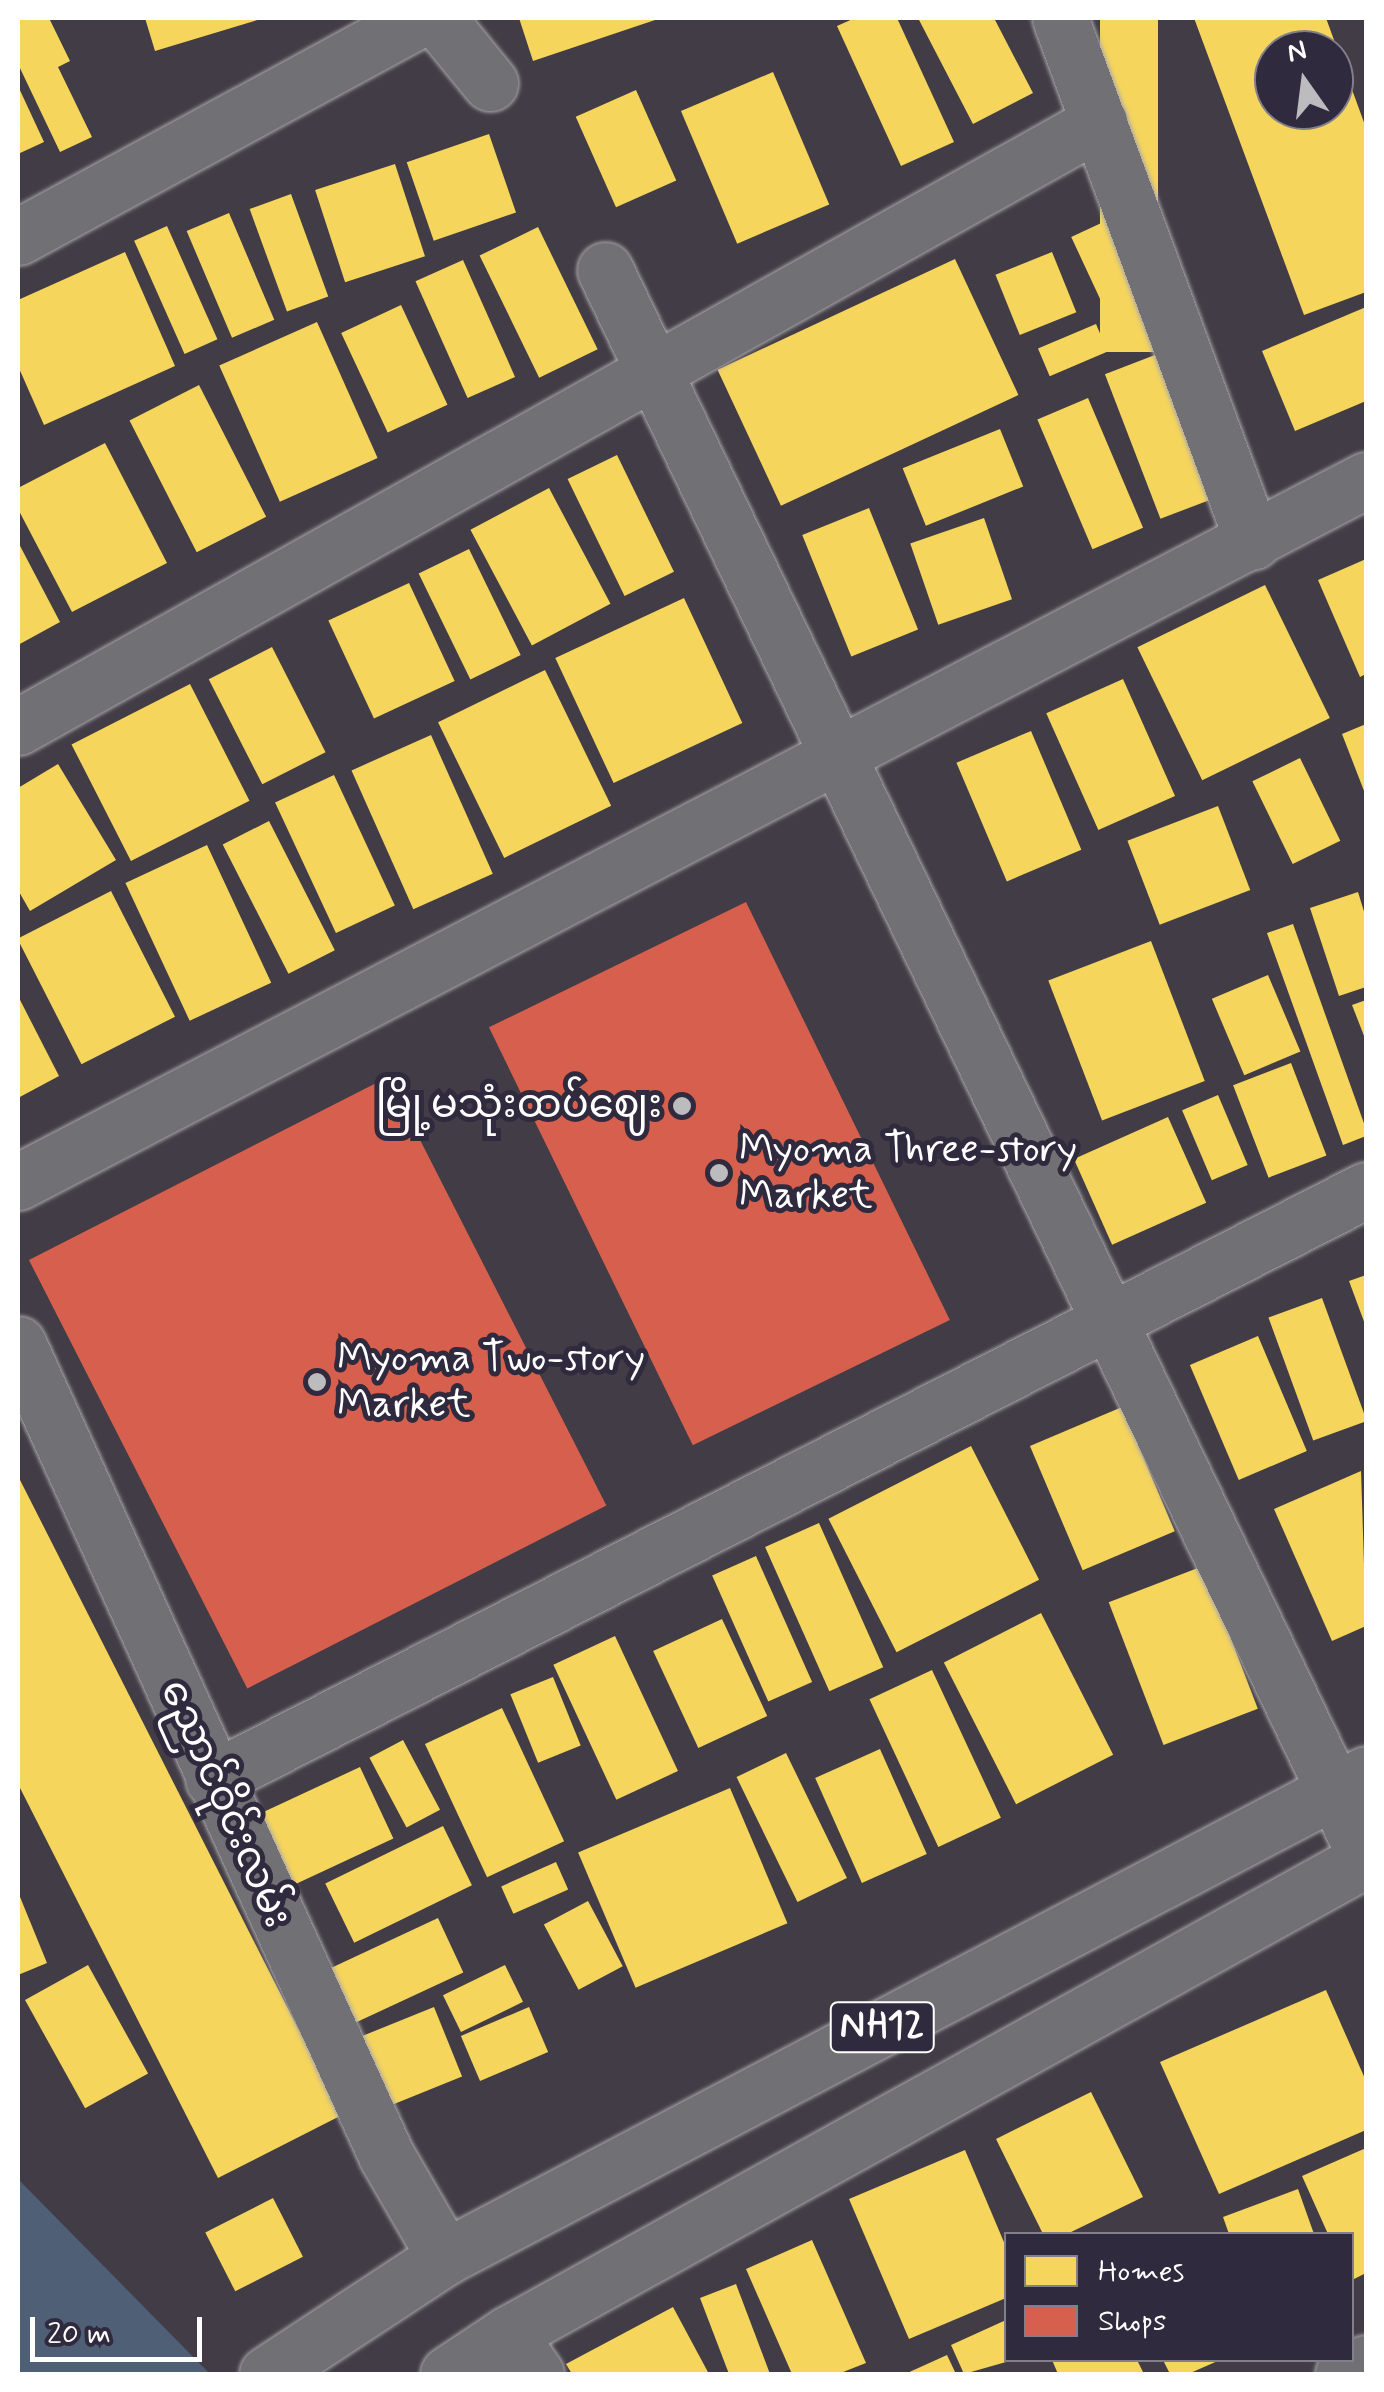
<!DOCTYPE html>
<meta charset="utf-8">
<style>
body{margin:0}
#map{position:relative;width:1384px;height:2392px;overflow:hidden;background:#413c45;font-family:Mynerve,"Noto Sans Myanmar",sans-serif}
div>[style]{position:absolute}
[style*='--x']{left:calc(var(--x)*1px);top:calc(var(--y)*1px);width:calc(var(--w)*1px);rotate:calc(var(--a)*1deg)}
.water>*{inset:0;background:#4f5f76}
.homes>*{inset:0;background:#f6d55c;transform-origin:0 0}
.shops>*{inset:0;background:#d6604d;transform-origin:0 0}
.roads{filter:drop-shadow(0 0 2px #aaa7ab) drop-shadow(0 0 2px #aaa7ab)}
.minor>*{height:55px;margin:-27.5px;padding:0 27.5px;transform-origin:27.5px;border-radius:27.5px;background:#717074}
.highway>*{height:55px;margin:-27.5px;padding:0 27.5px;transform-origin:27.5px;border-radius:27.5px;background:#717074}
.dots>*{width:28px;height:28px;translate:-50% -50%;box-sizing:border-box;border:5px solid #2f2a3d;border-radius:50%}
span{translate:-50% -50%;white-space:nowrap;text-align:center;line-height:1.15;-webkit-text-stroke:10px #2f2a3d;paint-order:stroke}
.shield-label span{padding:2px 8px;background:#2f2a3d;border:2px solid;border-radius:8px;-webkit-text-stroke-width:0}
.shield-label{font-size:38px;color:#fff;font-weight:700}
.poi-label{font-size:40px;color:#fff}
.right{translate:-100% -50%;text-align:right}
.left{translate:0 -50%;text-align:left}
.street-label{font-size:40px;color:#fff}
.frame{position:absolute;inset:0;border:20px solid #fff;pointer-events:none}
.legend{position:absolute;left:1004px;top:2232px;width:350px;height:130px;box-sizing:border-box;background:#2f2a3d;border:2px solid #827f8b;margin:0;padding:12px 18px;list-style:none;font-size:30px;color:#fff}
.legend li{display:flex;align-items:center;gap:20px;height:50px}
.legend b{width:50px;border:2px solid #827f8b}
.north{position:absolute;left:1254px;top:30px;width:100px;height:100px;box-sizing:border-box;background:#2f2a3d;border:2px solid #827f8b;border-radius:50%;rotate:346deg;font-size:28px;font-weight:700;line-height:40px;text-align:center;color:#fff}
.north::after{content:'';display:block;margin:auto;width:35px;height:45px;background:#bcbbbe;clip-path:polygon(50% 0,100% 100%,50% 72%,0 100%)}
.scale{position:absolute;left:30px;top:2317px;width:172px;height:45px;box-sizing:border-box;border:5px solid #fff;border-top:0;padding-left:12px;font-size:30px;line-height:35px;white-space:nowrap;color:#fff;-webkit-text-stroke:8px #2f2a3d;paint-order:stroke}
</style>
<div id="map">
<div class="water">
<div style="clip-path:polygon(18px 2179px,210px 2374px,18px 2374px)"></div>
</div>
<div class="homes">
<div style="clip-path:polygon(49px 18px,70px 61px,58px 67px,92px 137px,60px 152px,18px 64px,18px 20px)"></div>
<div style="clip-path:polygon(145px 18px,264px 18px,155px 51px)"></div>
<div style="clip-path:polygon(519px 18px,661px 18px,533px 61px)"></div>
<div style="clip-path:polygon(855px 18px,897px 18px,954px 142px,901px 166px,837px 26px)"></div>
<div style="clip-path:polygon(918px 18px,994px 18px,1033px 93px,973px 124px)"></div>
<div style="left:1100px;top:18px;width:58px;height:334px"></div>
<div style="clip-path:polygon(evenodd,1194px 18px,1326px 18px,1366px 128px,1366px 292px,1304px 315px,1194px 18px,1274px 50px,1334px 50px,1334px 110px,1274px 110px,1274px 50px)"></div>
<div style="left:773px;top:72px;width:144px;height:100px;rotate:67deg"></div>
<div style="clip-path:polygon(18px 86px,44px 142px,18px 154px)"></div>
<div style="left:636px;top:90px;width:99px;height:66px;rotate:66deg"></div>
<div style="left:489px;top:134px;width:83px;height:87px;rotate:71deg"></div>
<div style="left:395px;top:164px;width:97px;height:84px;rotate:72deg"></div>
<div style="left:291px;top:194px;width:109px;height:44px;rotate:70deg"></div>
<div style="left:229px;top:213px;width:116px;height:46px;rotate:67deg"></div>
<div style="left:1112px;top:218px;width:96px;height:45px;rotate:65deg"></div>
<div style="left:167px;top:226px;width:124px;height:36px;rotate:66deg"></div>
<div style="left:538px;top:227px;width:136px;height:65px;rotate:64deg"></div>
<div style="clip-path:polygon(125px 252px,175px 366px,44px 425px,18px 366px,18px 300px)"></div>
<div style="left:1052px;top:252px;width:65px;height:61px;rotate:68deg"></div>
<div style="left:955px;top:259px;width:150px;height:262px;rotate:65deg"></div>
<div style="left:463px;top:260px;width:128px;height:52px;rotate:66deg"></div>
<div style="left:401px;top:305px;width:110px;height:66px;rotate:65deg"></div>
<div style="clip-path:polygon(1366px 307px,1366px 401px,1295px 431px,1262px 351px)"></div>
<div style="left:317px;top:322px;width:149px;height:107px;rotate:66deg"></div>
<div style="left:1096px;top:324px;width:30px;height:63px;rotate:67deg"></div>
<div style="left:1160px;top:353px;width:155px;height:59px;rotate:69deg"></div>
<div style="left:199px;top:385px;width:148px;height:78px;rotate:63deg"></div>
<div style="left:1088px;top:398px;width:141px;height:55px;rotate:67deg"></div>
<div style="left:1000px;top:429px;width:62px;height:105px;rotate:68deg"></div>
<div style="clip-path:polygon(105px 443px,167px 563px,72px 612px,18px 509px,18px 488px)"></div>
<div style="left:617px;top:455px;width:130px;height:55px;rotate:64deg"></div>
<div style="left:549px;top:488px;width:131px;height:89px;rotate:62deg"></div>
<div style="left:869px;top:508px;width:131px;height:72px;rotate:68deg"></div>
<div style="left:984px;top:518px;width:86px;height:78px;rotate:71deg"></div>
<div style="clip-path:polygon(18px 542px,60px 622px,18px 645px)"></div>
<div style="left:469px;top:549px;width:118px;height:56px;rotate:64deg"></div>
<div style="clip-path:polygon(1366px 559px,1366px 674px,1360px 677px,1318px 580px)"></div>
<div style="left:409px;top:583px;width:108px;height:89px;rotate:65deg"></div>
<div style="left:1265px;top:585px;width:148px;height:142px;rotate:64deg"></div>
<div style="left:684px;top:598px;width:138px;height:142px;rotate:65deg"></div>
<div style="left:272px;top:647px;width:118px;height:71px;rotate:63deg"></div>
<div style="left:545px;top:670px;width:151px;height:119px;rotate:64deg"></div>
<div style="left:1123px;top:679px;width:128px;height:84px;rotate:66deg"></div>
<div style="left:190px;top:684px;width:131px;height:133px;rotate:63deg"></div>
<div style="clip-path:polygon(1366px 724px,1366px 796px,1342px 734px)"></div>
<div style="left:1031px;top:731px;width:129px;height:81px;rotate:67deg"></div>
<div style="left:431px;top:735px;width:152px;height:87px;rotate:66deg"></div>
<div style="left:1300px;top:758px;width:92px;height:53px;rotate:64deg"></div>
<div style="clip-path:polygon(58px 764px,116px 860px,30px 911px,18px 890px,18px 788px)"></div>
<div style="left:334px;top:775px;width:144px;height:65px;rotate:65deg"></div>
<div style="left:1218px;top:806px;width:90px;height:97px;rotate:69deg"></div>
<div style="left:269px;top:821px;width:145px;height:52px;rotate:63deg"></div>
<div style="left:207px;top:845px;width:152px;height:90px;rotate:65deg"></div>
<div style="left:111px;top:891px;width:141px;height:105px;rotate:63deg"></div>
<div style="clip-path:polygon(1358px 892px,1366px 918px,1366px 987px,1339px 996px,1310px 908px)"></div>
<div style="clip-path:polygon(1293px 924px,1366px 1129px,1366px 1136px,1343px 1145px,1267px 933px)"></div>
<div style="left:1151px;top:941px;width:150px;height:110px;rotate:69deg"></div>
<div style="left:1268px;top:975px;width:83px;height:61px;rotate:67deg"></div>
<div style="clip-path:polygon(18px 996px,59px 1076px,18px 1098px)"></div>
<div style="clip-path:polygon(1366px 1000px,1366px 1041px,1352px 1005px)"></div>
<div style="left:1291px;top:1063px;width:99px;height:62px;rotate:69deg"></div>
<div style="left:1218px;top:1095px;width:76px;height:39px;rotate:67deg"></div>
<div style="left:1168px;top:1117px;width:94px;height:103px;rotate:66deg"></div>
<div style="clip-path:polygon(1366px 1275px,1366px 1327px,1349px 1281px)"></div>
<div style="left:1322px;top:1298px;width:131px;height:57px;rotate:70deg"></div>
<div style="left:1258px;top:1336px;width:125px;height:74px;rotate:67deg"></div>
<div style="left:1122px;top:1407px;width:135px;height:100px;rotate:67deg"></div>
<div style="left:971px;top:1446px;width:150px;height:160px;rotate:63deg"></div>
<div style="clip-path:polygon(1361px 1471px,1366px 1626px,1332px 1641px,1274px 1509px)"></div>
<div style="clip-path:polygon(18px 1476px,342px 2115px,218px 2178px,18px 1784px)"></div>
<div style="left:819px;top:1523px;width:158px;height:59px;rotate:66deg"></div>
<div style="left:756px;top:1556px;width:138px;height:48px;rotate:66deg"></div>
<div style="left:1203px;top:1566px;width:153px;height:101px;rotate:69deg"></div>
<div style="left:1041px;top:1613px;width:159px;height:109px;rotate:63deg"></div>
<div style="left:722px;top:1619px;width:107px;height:76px;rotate:65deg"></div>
<div style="left:615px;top:1636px;width:149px;height:68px;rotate:65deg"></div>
<div style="left:932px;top:1670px;width:163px;height:69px;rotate:65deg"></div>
<div style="left:553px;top:1677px;width:74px;height:46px;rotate:68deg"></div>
<div style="left:502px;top:1708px;width:147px;height:85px;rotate:65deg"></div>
<div style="left:403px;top:1740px;width:79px;height:38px;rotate:62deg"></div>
<div style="left:880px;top:1749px;width:115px;height:71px;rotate:66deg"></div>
<div style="left:786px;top:1753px;width:139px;height:55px;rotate:64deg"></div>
<div style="left:360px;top:1767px;width:79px;height:116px;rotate:65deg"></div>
<div style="left:730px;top:1788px;width:147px;height:165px;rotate:67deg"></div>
<div style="left:443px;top:1826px;width:66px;height:131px;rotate:64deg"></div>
<div style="left:556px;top:1862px;width:30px;height:60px;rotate:66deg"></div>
<div style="clip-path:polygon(18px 1892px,47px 1963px,18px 1975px)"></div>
<div style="left:588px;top:1901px;width:74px;height:50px;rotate:62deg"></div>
<div style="left:438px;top:1918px;width:60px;height:124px;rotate:65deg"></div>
<div style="left:88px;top:1965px;width:124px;height:72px;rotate:61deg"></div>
<div style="left:505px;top:1965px;width:41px;height:69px;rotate:64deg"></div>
<div style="clip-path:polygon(1326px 1990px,1366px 2081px,1366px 2130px,1219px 2194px,1160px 2062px)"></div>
<div style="left:434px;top:2007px;width:75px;height:82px;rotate:68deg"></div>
<div style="left:529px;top:2007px;width:49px;height:74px;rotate:67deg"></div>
<div style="clip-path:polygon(1091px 2092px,1143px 2197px,1067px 2234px,1043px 2234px,996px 2139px)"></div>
<div style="clip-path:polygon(1366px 2148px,1366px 2273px,1352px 2280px,1352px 2234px,1328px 2234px,1302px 2176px)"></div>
<div style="clip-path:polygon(965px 2150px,1006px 2247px,1006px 2298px,909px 2339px,849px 2199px)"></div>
<div style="clip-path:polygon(1298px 2189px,1314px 2234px,1229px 2234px,1223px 2217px)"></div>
<div style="left:273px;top:2198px;width:66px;height:76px;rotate:63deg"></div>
<div style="clip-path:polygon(812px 2240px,866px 2363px,838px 2374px,792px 2374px,746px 2269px)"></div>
<div style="clip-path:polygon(736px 2284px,770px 2374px,729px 2374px,700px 2298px)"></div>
<div style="clip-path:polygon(673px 2307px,709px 2374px,572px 2374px,566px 2364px)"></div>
<div style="clip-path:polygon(1006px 2320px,1006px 2362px,964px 2374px,951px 2345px)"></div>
<div style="clip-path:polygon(947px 2355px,956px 2374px,905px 2374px)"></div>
<div style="clip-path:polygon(1052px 2360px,1137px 2360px,1144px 2374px,1058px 2374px)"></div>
<div style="clip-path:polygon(1163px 2360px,1220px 2360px,1188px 2374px,1170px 2374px)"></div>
</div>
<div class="shops">
<div style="left:746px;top:902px;width:465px;height:286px;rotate:64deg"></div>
<div style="left:388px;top:1077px;width:481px;height:403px;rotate:63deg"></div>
</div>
<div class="roads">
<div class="minor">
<div style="--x:437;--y:18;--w:84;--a:50.8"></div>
<div style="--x:1060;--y:18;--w:558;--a:69.78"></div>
<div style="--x:18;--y:237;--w:460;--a:-28.5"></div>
<div style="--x:605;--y:270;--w:1760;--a:64.38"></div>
<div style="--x:18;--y:727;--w:1239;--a:-29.23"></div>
<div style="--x:18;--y:1182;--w:1520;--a:-27.51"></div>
<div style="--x:18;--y:1344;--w:891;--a:65.59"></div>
<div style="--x:386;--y:2155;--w:118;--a:60"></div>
<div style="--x:213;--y:1779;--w:1295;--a:-27.06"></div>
<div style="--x:508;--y:2334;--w:49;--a:55"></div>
<div style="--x:1343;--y:2374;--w:25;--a:-26"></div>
</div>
<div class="highway">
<div style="--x:267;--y:2374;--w:213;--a:-33.3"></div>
<div style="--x:445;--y:2257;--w:1040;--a:-27.67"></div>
<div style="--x:448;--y:2374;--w:72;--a:-33.7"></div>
<div style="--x:508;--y:2334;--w:981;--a:-28.97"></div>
</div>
</div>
<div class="dots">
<div style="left:682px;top:1106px;background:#bcbbbe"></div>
<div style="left:719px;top:1173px;background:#bcbbbe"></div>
<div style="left:317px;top:1382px;background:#bcbbbe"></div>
</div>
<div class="shield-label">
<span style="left:882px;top:2027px">NH12</span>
</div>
<div class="poi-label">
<span class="right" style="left:662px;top:1106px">မြို့မသုံးထပ်ဈေး</span>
<span class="left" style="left:739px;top:1173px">Myoma Three-story<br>Market</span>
<span class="left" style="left:337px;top:1382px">Myoma Two-story<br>Market</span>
</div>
<div class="street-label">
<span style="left:225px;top:1804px;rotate:66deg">ညောင်ဝိုင်းလမ်း</span>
</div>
<div class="frame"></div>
<ul class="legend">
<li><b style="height:28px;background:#f6d55c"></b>Homes</li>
<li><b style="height:28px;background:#d6604d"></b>Shops</li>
</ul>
<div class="north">N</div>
<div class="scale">20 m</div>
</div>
